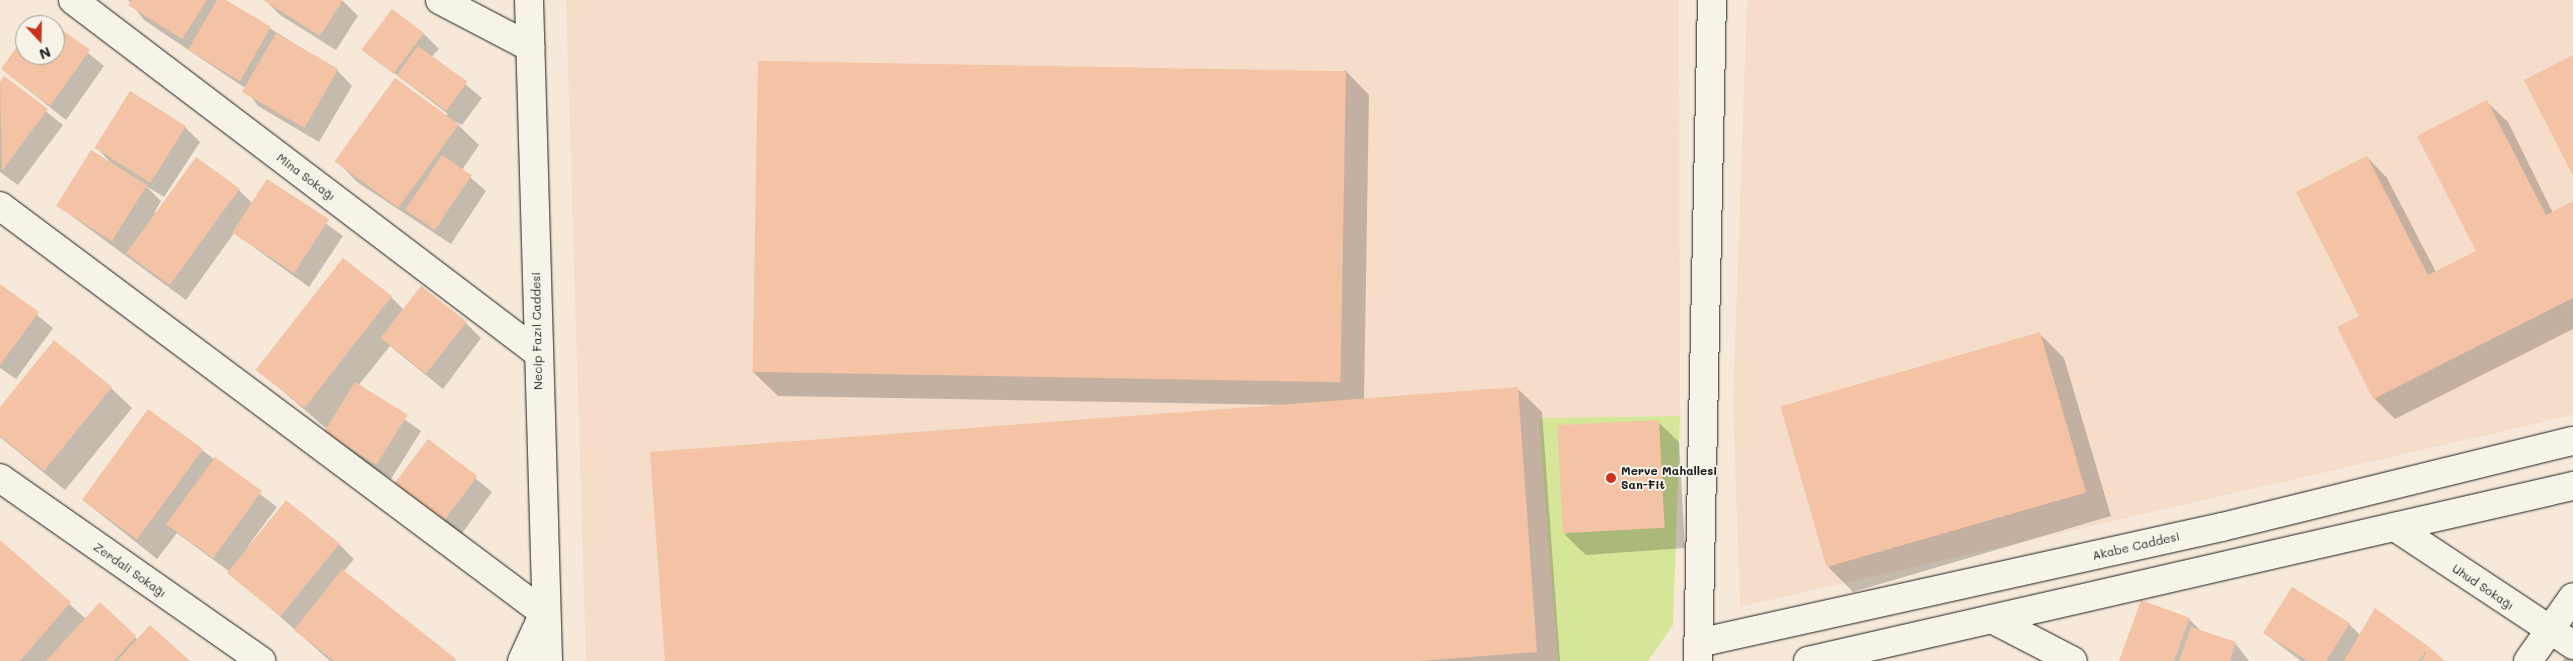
<!DOCTYPE html>
<meta charset="utf-8">
<style>
body{margin:0}
#map{position:relative;width:2573px;height:661px;overflow:hidden;background:#f6e9da;font-family:Mali,sans-serif}
div>[style]{position:absolute}
[style*='--x']{left:calc(var(--x)*1px);top:calc(var(--y)*1px);width:calc(var(--w)*1px);rotate:calc(var(--a)*1deg)}
.built>*{inset:0;background:#f5ddca}
.green>*{inset:0;background:#d5e699}
.shadow>*{inset:0;background:#0003}
.building>*{inset:0;background:#f4c2a4;transform-origin:0 0}
.roads{filter:drop-shadow(0 0 1px #1c1c1c) drop-shadow(0 0 1px #1c1c1c)}
.street>*{height:28px;margin:-14px;padding:0 14px;transform-origin:14px;border-radius:14px;background:#f7f3e8}
.secondary>*{height:28px;margin:-14px;padding:0 14px;transform-origin:14px;border-radius:14px;background:#f7f3e8}
.dots>*{width:14px;height:14px;translate:-50% -50%;box-sizing:border-box;border:2px solid #f7f3e8;border-radius:50%}
span{translate:-50% -50%;white-space:nowrap;text-align:center;line-height:1.15;-webkit-text-stroke:4px #f7f3e8;paint-order:stroke}
.street-label{font-size:12px;color:#1c1c1c}
.poi-label{font-size:12px;color:#1c1c1c;font-weight:700}
.left{translate:0 -50%;text-align:left}
.north{position:absolute;left:15px;top:15px;width:50px;height:50px;box-sizing:border-box;background:#f7f3e8;border:1px solid #9f9d96;border-radius:50%;rotate:159deg;font-size:14px;font-weight:700;line-height:20px;text-align:center;color:#1c1c1c}
.north::after{content:'';display:block;margin:auto;width:18px;height:22px;background:#c8321e;clip-path:polygon(50% 0,100% 100%,50% 72%,0 100%)}
</style>
<div id="map">
<div class="built">
<div style="clip-path:polygon(566px 0,1679px 0,1680px 416px,1540px 418px,1558px 661px,586px 661px)"></div>
<div style="clip-path:polygon(1747px 0,2573px 0,2573px 415px,1740px 607px,1733px 403px)"></div>
</div>
<div class="green">
<div style="clip-path:polygon(1680px 416px,1673px 625px,1648px 661px,1558px 661px,1539px 418px)"></div>
</div>
<div class="shadow">
<div style="clip-path:polygon(128px 0,224px 0,337px 70px,352px 86px,319px 142px,258px 106px,245px 88px,144px 20px)"></div>
<div style="clip-path:polygon(265px 0,342px 0,358px 16px,336px 50px,280px 15px)"></div>
<div style="clip-path:polygon(55px 26px,104px 66px,66px 120px,2px 69px,25px 37px,25px 55px,55px 55px)"></div>
<div style="clip-path:polygon(424px 34px,439px 49px,432px 57px,482px 98px,462px 125px,454px 121px,479px 145px,462px 170px,486px 191px,451px 244px,357px 182px,337px 161px,448px 114px,364px 50px)"></div>
<div style="clip-path:polygon(1345px 70px,1369px 95px,1364px 400px,1517px 388px,1542px 412px,1560px 661px,666px 661px,1286px 405px,778px 396px,753px 372px)"></div>
<div style="clip-path:polygon(4px 78px,63px 125px,18px 185px,0 172px,0 84px)"></div>
<div style="clip-path:polygon(2487px 102px,2508px 122px,2553px 213px,2573px 203px,2573px 329px,2395px 419px,2374px 398px,2360px 316px,2367px 157px,2387px 178px,2436px 272px,2478px 251px)"></div>
<div style="clip-path:polygon(185px 127px,200px 142px,164px 197px,146px 186px,161px 201px,154px 213px,239px 190px,252px 203px,267px 180px,343px 236px,309px 287px,234px 233px,186px 300px,58px 206px,112px 164px,96px 147px)"></div>
<div style="clip-path:polygon(0 285px,53px 328px,16px 379px,0 368px)"></div>
<div style="clip-path:polygon(391px 297px,404px 310px,466px 323px,481px 338px,443px 389px,390px 346px,358px 386px,421px 431px,391px 479px,340px 447px,325px 432px,327px 429px,258px 370px)"></div>
<div style="clip-path:polygon(2040px 334px,2064px 358px,2111px 516px,1853px 592px,1829px 568px,1782px 410px)"></div>
<div style="clip-path:polygon(111px 388px,132px 408px,65px 490px,0 437px,0 409px)"></div>
<div style="clip-path:polygon(1658px 422px,1679px 442px,1685px 548px,1586px 555px,1565px 535px)"></div>
<div style="clip-path:polygon(429px 441px,492px 492px,455px 543px,406px 508px)"></div>
<div style="clip-path:polygon(202px 450px,277px 507px,248px 546px,339px 544px,354px 559px,343px 572px,456px 661px,330px 661px,230px 572px,177px 533px,157px 559px,83px 500px)"></div>
<div style="clip-path:polygon(0 542px,86px 619px,100px 604px,138px 640px,188px 661px,0 661px)"></div>
<div style="clip-path:polygon(2375px 610px,2439px 661px,2301px 661px,2264px 633px,2349px 624px,2360px 635px)"></div>
<div style="clip-path:polygon(2189px 619px,2202px 632px,2235px 643px,2249px 661px,2120px 661px)"></div>
<div style="clip-path:polygon(2565px 658px,2573px 661px,2562px 661px)"></div>
</div>
<div class="building">
<div style="clip-path:polygon(132px 0,207px 0,182px 39px,128px 5px)"></div>
<div style="clip-path:polygon(217px 0,226px 0,271px 27px,240px 81px,188px 50px)"></div>
<div style="clip-path:polygon(263px 0,343px 0,320px 36px)"></div>
<div style="left:392px;top:9px;width:40px;height:51px;rotate:37deg"></div>
<div style="clip-path:polygon(40px 14px,90px 50px,50px 106px,1px 69px,25px 35px,25px 55px,55px 55px,55px 25px,32px 25px)"></div>
<div style="left:276px;top:33px;width:72px;height:68px;rotate:30deg"></div>
<div style="left:418px;top:46px;width:61px;height:36px;rotate:36deg"></div>
<div style="clip-path:polygon(2573px 55px,2573px 176px,2524px 80px)"></div>
<div style="left:758px;top:61px;width:588px;height:311px;rotate:1deg"></div>
<div style="clip-path:polygon(4px 76px,48px 109px,2px 171px,0 82px)"></div>
<div style="left:395px;top:78px;width:79px;height:103px;rotate:36deg"></div>
<div style="left:130px;top:91px;width:66px;height:67px;rotate:32deg"></div>
<div style="clip-path:polygon(2487px 100px,2546px 215px,2573px 201px,2573px 298px,2373px 399px,2337px 327px,2359px 316px,2296px 192px,2367px 156px,2428px 275px,2476px 251px,2417px 136px)"></div>
<div style="left:91px;top:150px;width:66px;height:66px;rotate:32deg"></div>
<div style="left:442px;top:155px;width:36px;height:66px;rotate:34deg"></div>
<div style="left:196px;top:157px;width:54px;height:119px;rotate:36deg"></div>
<div style="left:267px;top:179px;width:74px;height:64px;rotate:33deg"></div>
<div style="left:343px;top:258px;width:62px;height:142px;rotate:38deg"></div>
<div style="clip-path:polygon(0 284px,39px 312px,0 365px)"></div>
<div style="left:421px;top:286px;width:58px;height:66px;rotate:38deg"></div>
<div style="left:2040px;top:332px;width:167px;height:270px;rotate:74deg"></div>
<div style="clip-path:polygon(54px 340px,112px 387px,44px 471px,0 436px,0 407px)"></div>
<div style="left:355px;top:382px;width:62px;height:59px;rotate:32deg"></div>
<div style="clip-path:polygon(1518px 387px,1537px 652px,1420px 661px,665px 661px,650px 452px)"></div>
<div style="left:148px;top:409px;width:68px;height:112px;rotate:36deg"></div>
<div style="left:1659px;top:420px;width:108px;height:102px;rotate:87deg"></div>
<div style="left:428px;top:439px;width:62px;height:66px;rotate:37deg"></div>
<div style="left:215px;top:457px;width:58px;height:83px;rotate:36deg"></div>
<div style="left:286px;top:500px;width:69px;height:94px;rotate:39deg"></div>
<div style="clip-path:polygon(0 540px,71px 602px,20px 661px,0 661px)"></div>
<div style="clip-path:polygon(342px 569px,456px 659px,454px 661px,334px 661px,294px 630px)"></div>
<div style="clip-path:polygon(2292px 587px,2350px 623px,2326px 661px,2308px 661px,2263px 633px)"></div>
<div style="clip-path:polygon(2141px 600px,2190px 618px,2174px 661px,2119px 661px)"></div>
<div style="clip-path:polygon(100px 602px,136px 636px,114px 661px,46px 661px)"></div>
<div style="clip-path:polygon(2375px 608px,2429px 647px,2419px 661px,2344px 661px)"></div>
<div style="clip-path:polygon(150px 625px,190px 661px,117px 661px)"></div>
<div style="clip-path:polygon(2191px 627px,2236px 642px,2230px 661px,2179px 661px)"></div>
<div style="clip-path:polygon(2429px 647px,2445px 661px,2422px 661px)"></div>
</div>
<div class="roads">
<div class="street">
<div style="--x:73;--y:0;--w:584;--a:37.2"></div>
<div style="--x:440;--y:0;--w:102;--a:27.6"></div>
<div style="--x:0;--y:206;--w:679;--a:36.8"></div>
<div style="--x:0;--y:478;--w:319;--a:35"></div>
<div style="--x:2395;--y:527;--w:214;--a:33.5"></div>
<div style="--x:1992;--y:619;--w:91;--a:27.4"></div>
<div style="--x:1698;--y:643;--w:537;--a:-12.48"></div>
<div style="--x:2222;--y:527;--w:361;--a:-13.8"></div>
<div style="--x:1698;--y:661;--w:661;--a:-88.79"></div>
<div style="--x:1808;--y:661;--w:785;--a:-12.89"></div>
<div style="--x:2528;--y:661;--w:78;--a:-54.9"></div>
</div>
<div class="secondary">
<div style="--x:529;--y:0;--w:661;--a:88.35"></div>
<div style="--x:522;--y:661;--w:51;--a:-65.5"></div>
</div>
</div>
<div class="dots">
<div style="left:1611px;top:478px;background:#c8321e"></div>
</div>
<div class="street-label">
<span style="left:306px;top:177px;rotate:37deg">Mina Sokağı</span>
<span style="left:537px;top:331px;rotate:-91deg">Necip Fazıl Caddesi</span>
<span style="left:2136px;top:546px;rotate:-13deg">Akabe Caddesi</span>
<span style="left:130px;top:570px;rotate:35deg">Zerdali Sokağı</span>
<span style="left:2483px;top:587px;rotate:34deg">Uhud Sokağı</span>
</div>
<div class="poi-label">
<span class="left" style="left:1621px;top:478px">Merve Mahallesi<br>San-Fit</span>
</div>
<div class="north">N</div>
</div>
